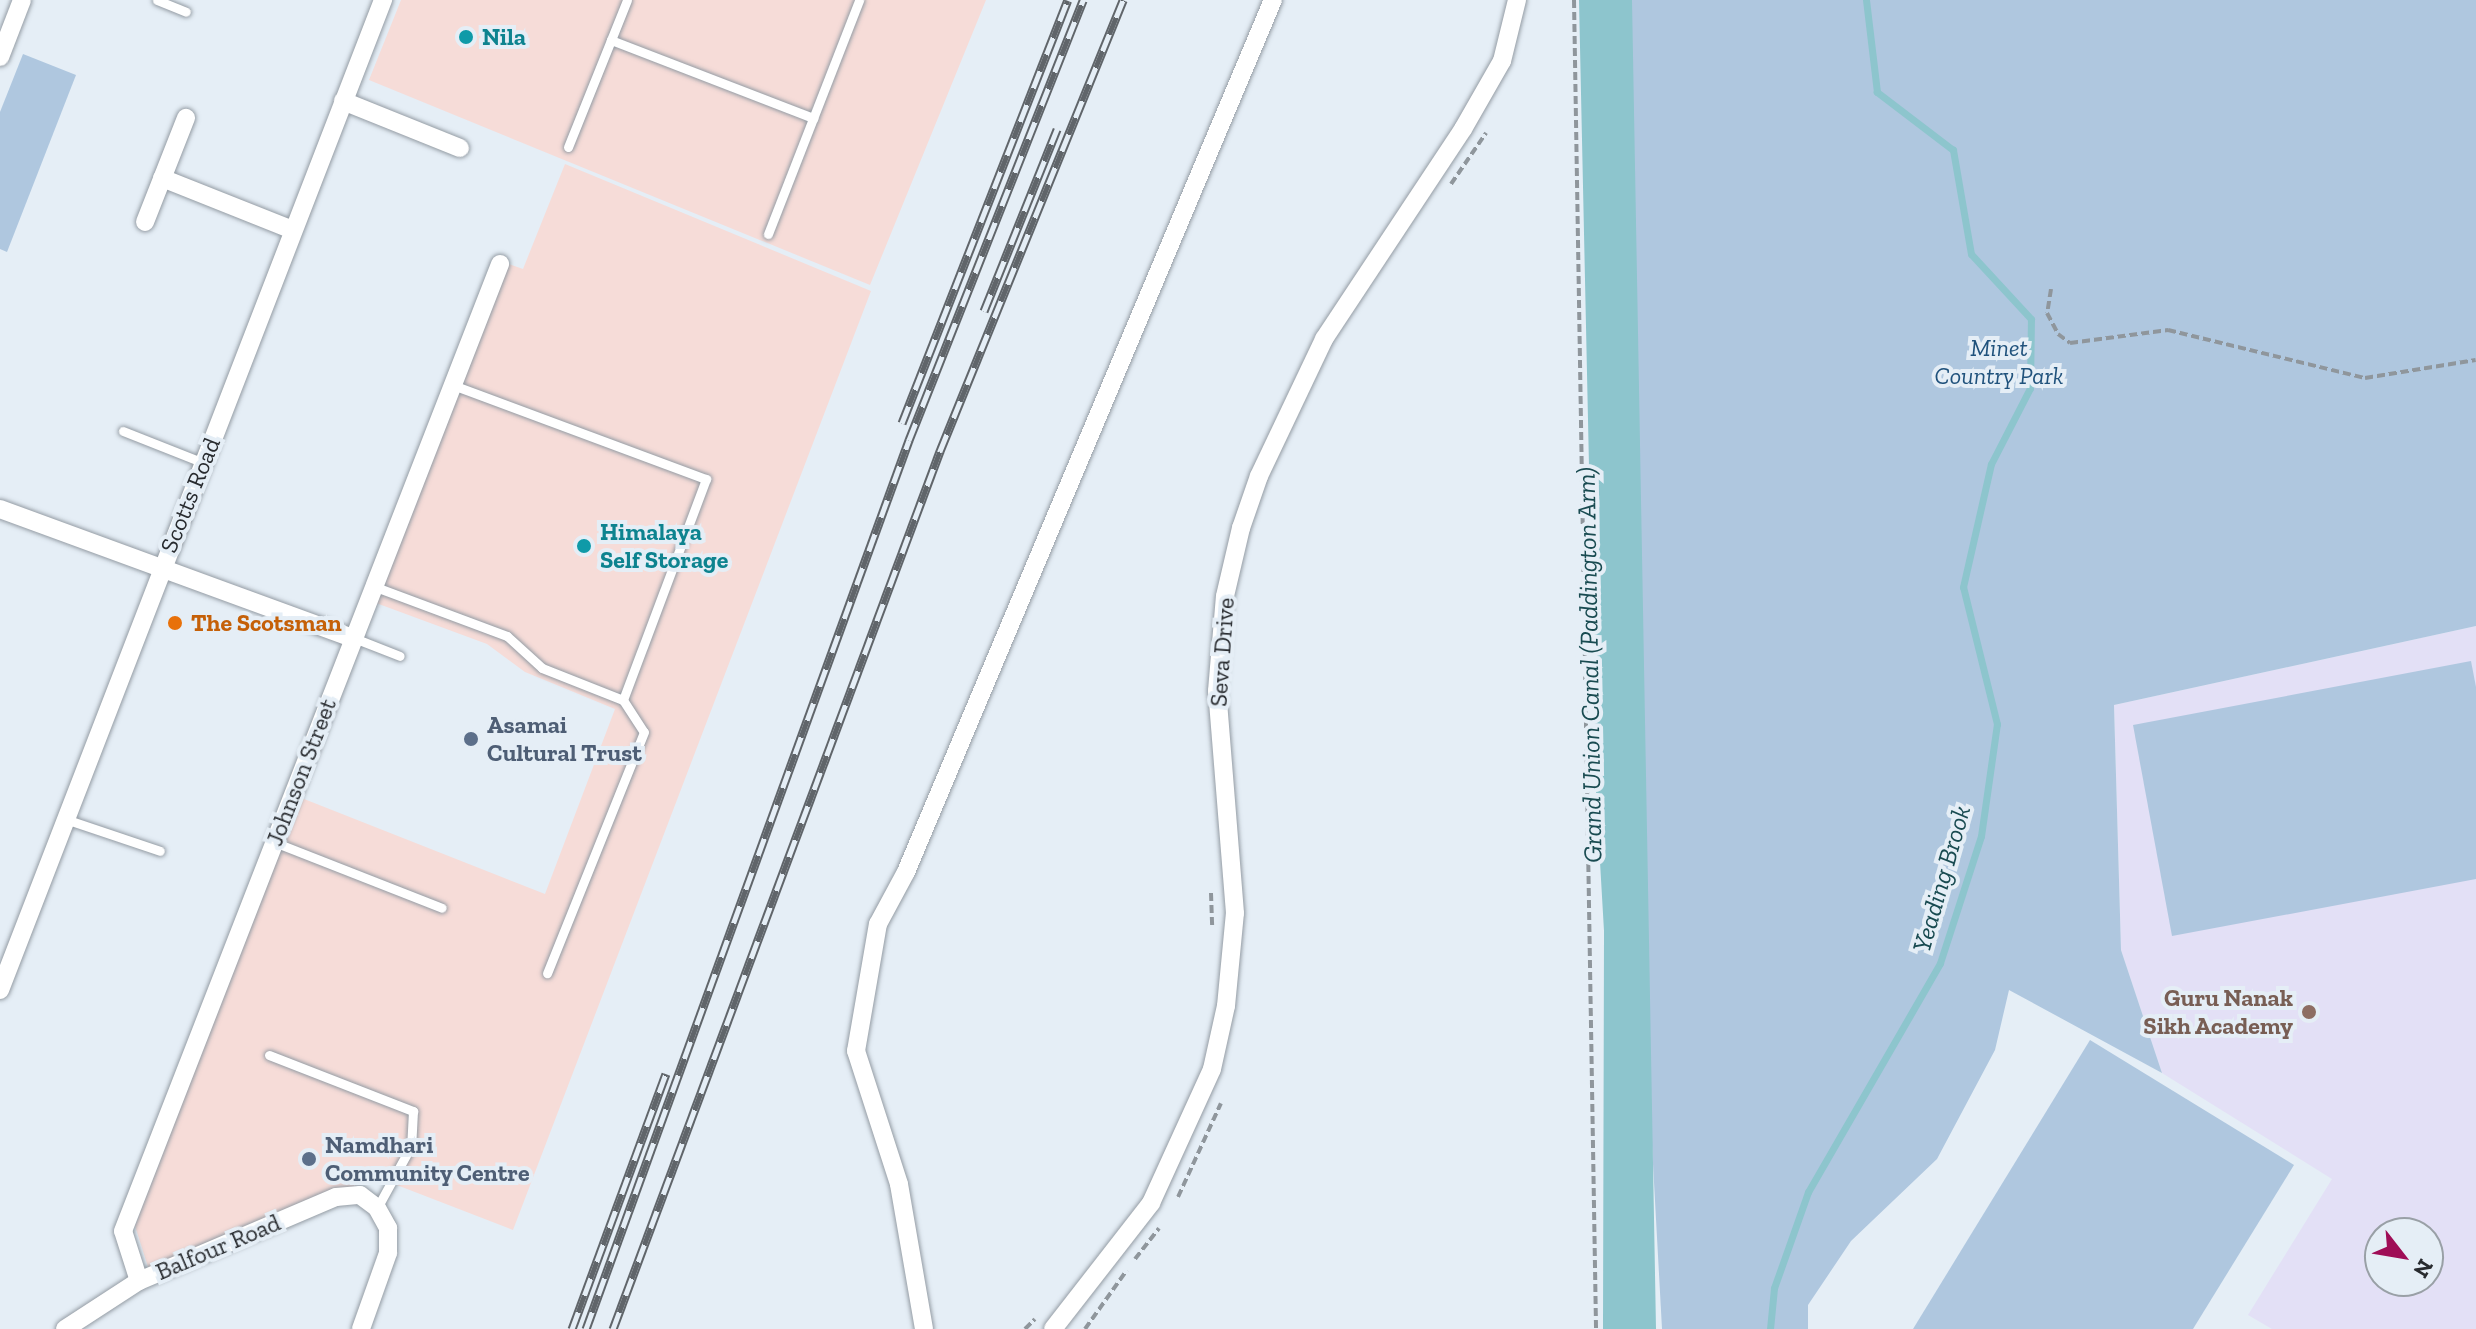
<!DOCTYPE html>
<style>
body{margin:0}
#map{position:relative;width:2476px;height:1329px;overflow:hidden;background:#e5eef6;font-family:"Zilla Slab",serif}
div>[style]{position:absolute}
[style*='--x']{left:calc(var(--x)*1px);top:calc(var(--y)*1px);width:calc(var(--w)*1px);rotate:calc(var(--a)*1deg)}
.industrial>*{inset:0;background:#f6dcd8}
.education>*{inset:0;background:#e3e0f6}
.green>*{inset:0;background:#afc7df}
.water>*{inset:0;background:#8dc5cd}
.stream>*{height:7px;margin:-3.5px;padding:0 3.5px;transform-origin:3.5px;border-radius:3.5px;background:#8dc5cd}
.path>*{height:4px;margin-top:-2px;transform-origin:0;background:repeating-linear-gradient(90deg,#8f969c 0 8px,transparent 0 12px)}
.roads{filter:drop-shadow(0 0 2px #949ca4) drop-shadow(0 0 2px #949ca4)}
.service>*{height:9px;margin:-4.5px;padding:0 4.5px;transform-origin:4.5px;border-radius:4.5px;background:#fff}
.minor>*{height:18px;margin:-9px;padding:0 9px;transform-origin:9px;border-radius:9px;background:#fff}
.rail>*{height:9px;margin-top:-4.5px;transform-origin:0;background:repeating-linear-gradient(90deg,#e5eef6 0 18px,#60656a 0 36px);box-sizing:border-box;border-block:2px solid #60656a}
.dots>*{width:22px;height:22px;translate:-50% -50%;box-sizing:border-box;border:4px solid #e5eef6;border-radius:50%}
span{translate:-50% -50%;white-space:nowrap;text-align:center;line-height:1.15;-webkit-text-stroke:8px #e5eef6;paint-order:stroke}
.culture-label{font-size:24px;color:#0d838f;font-weight:700}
.left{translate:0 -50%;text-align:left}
.park-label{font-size:24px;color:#20527c;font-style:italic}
.street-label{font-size:24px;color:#282b2f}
.food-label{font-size:24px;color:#c56008;font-weight:700}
.service-label{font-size:24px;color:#4e5e75;font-weight:700}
.education-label{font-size:24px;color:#785e54;font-weight:700}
.right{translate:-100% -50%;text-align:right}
.water-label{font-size:26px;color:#194b51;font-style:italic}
.north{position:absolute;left:2364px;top:1217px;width:80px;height:80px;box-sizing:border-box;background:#e5eef6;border:2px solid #99a0a6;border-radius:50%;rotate:121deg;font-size:22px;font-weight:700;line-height:32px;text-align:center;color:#282b2f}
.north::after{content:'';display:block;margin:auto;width:28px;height:36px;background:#9f0d56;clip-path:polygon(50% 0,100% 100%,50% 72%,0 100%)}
</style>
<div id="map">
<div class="industrial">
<div style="clip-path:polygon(401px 0,986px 0,870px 285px,369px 80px)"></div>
<div style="clip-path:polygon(565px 164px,871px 291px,513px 1230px,376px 1177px,149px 1270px,135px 1226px,299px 797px,545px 894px,615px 709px,525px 672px,487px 644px,376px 603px,506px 263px,523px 269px)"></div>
</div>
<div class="education">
<div style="clip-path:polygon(evenodd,2476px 626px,2476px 1329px,2272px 1329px,2248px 1315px,2332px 1179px,2162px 1073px,2121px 950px,2114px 705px,2476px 626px,2380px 1233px,2428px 1233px,2428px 1281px,2380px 1281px,2380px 1233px)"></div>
</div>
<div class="green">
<div style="clip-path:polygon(1629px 0,2476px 0,2476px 626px,2114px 705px,2121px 950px,2162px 1073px,2009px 990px,1995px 1050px,1937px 1159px,1851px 1241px,1808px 1305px,1808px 1329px,1662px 1329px,1644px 999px)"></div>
<div style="clip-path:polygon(23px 54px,76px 75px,7px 252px,0 249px,0 112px)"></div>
<div style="clip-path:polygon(2471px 661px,2476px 687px,2476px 879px,2172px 936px,2133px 725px)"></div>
<div style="clip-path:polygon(2090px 1040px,2294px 1165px,2193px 1329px,1913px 1329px)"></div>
</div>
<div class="water">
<div style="clip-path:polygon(1579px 0,1632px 0,1656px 1329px,1603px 1329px,1604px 931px,1596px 793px)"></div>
</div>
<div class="stream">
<div style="--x:1770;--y:1329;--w:41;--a:-84.4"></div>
<div style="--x:1774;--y:1288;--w:102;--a:-70.5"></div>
<div style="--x:1808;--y:1192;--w:264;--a:-60"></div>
<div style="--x:1940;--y:963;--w:133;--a:-72.1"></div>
<div style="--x:1981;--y:836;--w:113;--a:-81.9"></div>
<div style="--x:1997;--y:724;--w:141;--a:-103.9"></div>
<div style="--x:1963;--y:587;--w:126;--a:-77.2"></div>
<div style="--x:1991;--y:464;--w:85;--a:-62.8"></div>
<div style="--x:2030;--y:388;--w:69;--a:-89.2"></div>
<div style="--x:2031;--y:319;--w:88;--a:-132.7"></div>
<div style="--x:1971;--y:254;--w:106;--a:-99.8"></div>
<div style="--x:1953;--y:150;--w:96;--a:-142.7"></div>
<div style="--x:1877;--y:92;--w:93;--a:-96.8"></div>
</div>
<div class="path">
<div style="--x:1574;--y:0;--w:1329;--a:89.05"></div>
<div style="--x:1451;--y:184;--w:62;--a:-55.5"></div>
<div style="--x:2051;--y:289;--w:24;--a:99"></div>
<div style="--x:2047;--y:313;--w:24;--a:62"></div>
<div style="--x:2058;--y:334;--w:15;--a:37"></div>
<div style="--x:2070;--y:343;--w:99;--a:-7.6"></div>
<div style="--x:2168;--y:330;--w:203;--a:13.7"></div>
<div style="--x:2365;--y:378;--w:112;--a:-9.2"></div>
<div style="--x:1211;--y:893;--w:32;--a:88"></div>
<div style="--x:1178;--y:1197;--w:103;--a:-65.4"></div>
<div style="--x:1135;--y:1259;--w:39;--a:-52"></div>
<div style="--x:1025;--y:1329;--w:14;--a:-45"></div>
<div style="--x:1085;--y:1329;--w:72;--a:-54.6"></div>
</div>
<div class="roads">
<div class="service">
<div style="--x:157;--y:0;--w:31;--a:22"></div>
<div style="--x:611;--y:40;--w:43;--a:-68.2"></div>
<div style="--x:568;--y:147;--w:115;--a:-68.1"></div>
<div style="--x:611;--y:40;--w:217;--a:21.1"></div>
<div style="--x:768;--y:234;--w:251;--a:-68.7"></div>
<div style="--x:453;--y:385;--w:270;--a:20.4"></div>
<div style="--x:706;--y:479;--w:236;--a:110.6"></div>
<div style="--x:123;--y:431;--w:87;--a:21.6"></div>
<div style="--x:373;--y:586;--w:143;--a:20.5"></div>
<div style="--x:507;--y:636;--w:47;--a:42.4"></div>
<div style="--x:542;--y:668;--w:87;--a:21.6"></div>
<div style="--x:623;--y:700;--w:38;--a:57"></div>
<div style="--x:644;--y:732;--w:260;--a:111.9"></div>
<div style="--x:354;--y:638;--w:49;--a:21.4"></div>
<div style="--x:65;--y:819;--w:100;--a:18.6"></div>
<div style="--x:274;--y:842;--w:180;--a:21.4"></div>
<div style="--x:269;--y:1055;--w:155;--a:21.3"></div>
<div style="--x:413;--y:1111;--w:35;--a:93"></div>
<div style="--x:411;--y:1146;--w:71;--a:118.7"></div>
</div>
<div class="minor">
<div style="--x:0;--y:57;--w:61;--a:-68.9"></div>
<div style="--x:343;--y:101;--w:126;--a:21.9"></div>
<div style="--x:162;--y:178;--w:141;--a:21.7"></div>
<div style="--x:145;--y:222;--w:112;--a:-68.5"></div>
<div style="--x:0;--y:509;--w:376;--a:20.1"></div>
<div style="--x:0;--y:990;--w:1062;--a:-68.85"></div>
<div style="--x:139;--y:1281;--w:52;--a:-107.7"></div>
<div style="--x:123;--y:1231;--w:1038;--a:-68.7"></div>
<div style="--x:65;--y:1329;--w:88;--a:-33"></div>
<div style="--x:139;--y:1281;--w:214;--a:-23.1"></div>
<div style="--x:336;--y:1197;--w:24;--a:-5"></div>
<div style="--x:360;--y:1195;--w:21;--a:37"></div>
<div style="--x:377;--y:1208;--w:23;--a:61"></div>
<div style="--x:388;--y:1228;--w:25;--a:90"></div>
<div style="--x:388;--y:1253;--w:81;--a:109.6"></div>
<div style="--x:924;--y:1329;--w:147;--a:-99.8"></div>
<div style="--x:899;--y:1184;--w:140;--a:-107.9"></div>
<div style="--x:856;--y:1051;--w:129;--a:-80.2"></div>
<div style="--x:878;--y:924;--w:59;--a:-61.7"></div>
<div style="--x:906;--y:872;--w:946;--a:-67.18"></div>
<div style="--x:1053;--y:1329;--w:160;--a:-52.1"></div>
<div style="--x:1151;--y:1203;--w:147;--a:-65.5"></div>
<div style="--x:1212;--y:1069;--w:65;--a:-77.5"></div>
<div style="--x:1226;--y:1006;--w:93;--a:-84.5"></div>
<div style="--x:1235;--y:913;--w:223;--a:-94.6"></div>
<div style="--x:1217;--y:691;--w:95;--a:-85.2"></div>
<div style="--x:1225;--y:596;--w:70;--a:-76.8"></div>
<div style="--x:1241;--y:528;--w:55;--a:-70.9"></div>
<div style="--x:1259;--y:476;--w:152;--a:-64.6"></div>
<div style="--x:1324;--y:339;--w:252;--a:-56.5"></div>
<div style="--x:1463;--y:129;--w:78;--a:-60.2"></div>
<div style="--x:1502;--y:61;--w:63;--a:-76.2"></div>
</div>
</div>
<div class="rail">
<div style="--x:984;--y:311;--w:196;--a:-68.1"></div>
<div style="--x:902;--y:423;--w:454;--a:-68.6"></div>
<div style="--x:572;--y:1329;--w:272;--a:-69.8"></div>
<div style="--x:586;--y:1329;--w:946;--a:-70.03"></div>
<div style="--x:909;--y:440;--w:473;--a:-68.4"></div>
<div style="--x:613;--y:1329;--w:937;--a:-69.57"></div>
<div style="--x:940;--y:451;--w:487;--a:-67.9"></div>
</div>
<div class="dots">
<div style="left:466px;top:37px;background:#0f9aa8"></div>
<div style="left:584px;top:546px;background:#0f9aa8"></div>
<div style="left:175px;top:623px;background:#e8710a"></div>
<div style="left:471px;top:739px;background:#5c6f8a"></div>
<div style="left:2309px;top:1012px;background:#8d6e63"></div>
<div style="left:309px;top:1159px;background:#5c6f8a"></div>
</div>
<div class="culture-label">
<span class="left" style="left:482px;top:37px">Nila</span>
<span class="left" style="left:600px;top:546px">Himalaya<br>Self Storage</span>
</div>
<div class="park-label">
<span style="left:1999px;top:362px">Minet<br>Country Park</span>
</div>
<div class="street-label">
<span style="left:190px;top:495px;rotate:-68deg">Scotts Road</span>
<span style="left:1222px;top:652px;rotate:-86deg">Seva Drive</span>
<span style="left:301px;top:772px;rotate:-69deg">Johnson Street</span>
<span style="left:218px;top:1247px;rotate:-23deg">Balfour Road</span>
</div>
<div class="food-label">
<span class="left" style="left:191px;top:623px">The Scotsman</span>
</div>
<div class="service-label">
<span class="left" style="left:487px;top:739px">Asamai<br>Cultural Trust</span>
<span class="left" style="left:325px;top:1159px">Namdhari<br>Community Centre</span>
</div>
<div class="education-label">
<span class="right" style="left:2293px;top:1012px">Guru Nanak<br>Sikh Academy</span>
</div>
<div class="water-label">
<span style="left:1590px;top:665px;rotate:-91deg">Grand Union Canal (Paddington Arm)</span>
<span style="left:1942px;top:879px;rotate:-74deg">Yeading Brook</span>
</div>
<div class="north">N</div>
</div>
